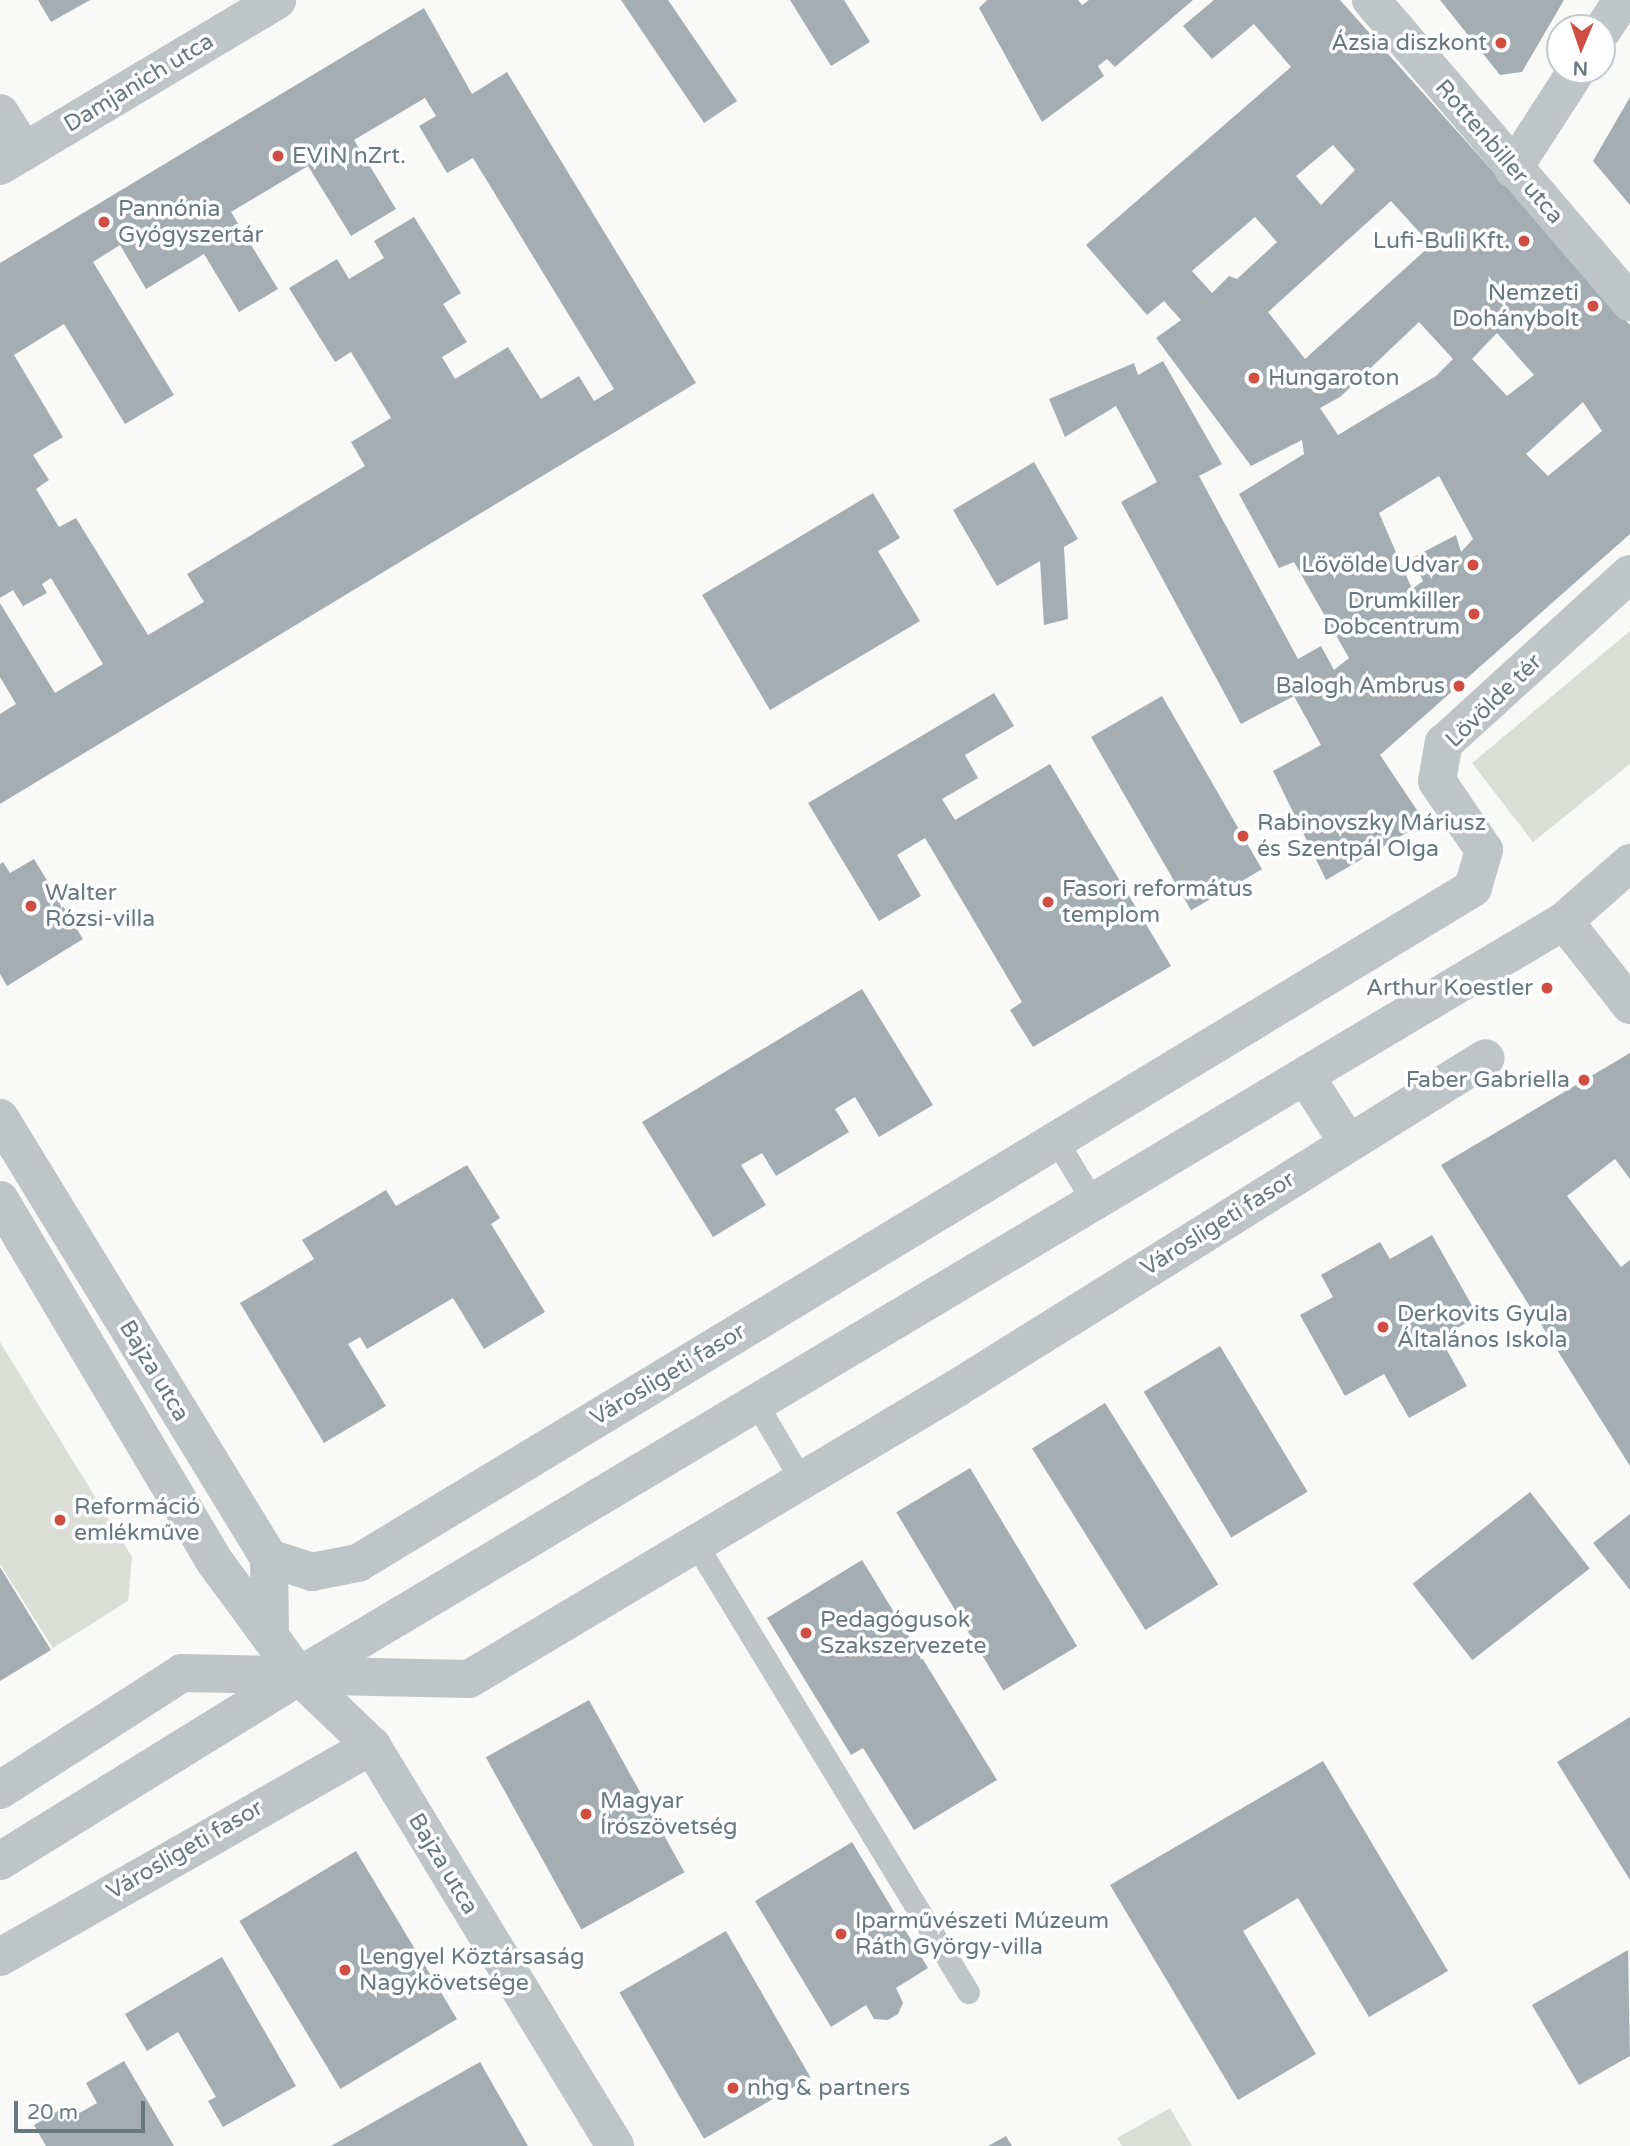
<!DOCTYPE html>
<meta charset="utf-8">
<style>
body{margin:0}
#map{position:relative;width:1630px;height:2146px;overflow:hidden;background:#f9f9f7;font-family:"Varela Round",sans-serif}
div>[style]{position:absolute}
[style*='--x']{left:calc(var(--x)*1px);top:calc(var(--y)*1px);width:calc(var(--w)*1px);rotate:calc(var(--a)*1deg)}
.green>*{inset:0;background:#daded7}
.building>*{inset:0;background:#a4aeb2;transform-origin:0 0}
.service>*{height:23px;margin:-11.5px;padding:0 11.5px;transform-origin:11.5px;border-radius:11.5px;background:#bfc4c6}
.minor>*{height:38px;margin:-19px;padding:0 19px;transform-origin:19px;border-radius:19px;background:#bfc4c6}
.tertiary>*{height:38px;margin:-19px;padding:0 19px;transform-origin:19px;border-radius:19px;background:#bfc4c6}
.dots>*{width:19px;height:19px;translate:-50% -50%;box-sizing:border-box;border:4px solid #fff;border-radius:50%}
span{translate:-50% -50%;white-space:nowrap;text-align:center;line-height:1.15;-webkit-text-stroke:7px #fff;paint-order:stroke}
.poi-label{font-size:23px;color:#67787f}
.right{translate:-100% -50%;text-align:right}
.left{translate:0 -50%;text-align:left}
.street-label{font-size:23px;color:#67787f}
.north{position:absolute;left:1546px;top:14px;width:70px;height:70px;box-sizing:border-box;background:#fff;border:2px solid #c2c9cc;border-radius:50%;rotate:182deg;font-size:19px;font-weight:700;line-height:28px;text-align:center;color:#67787f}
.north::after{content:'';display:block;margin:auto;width:24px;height:32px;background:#d04e41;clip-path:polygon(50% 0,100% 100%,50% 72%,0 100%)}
.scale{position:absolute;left:14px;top:2101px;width:131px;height:32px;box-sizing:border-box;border:4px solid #67787f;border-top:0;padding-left:9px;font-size:21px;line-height:24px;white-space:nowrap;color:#67787f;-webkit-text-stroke:5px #fff;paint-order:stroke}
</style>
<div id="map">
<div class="green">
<div style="clip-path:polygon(1630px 631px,1630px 764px,1533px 842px,1472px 763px)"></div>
<div style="clip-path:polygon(0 1342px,132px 1557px,128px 1601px,53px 1648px,0 1564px)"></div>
<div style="clip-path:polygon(1170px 2108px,1192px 2146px,1122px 2146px,1117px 2138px)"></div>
</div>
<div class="building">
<div style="clip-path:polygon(38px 0,90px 0,51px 22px)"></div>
<div style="clip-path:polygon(621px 0,668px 0,737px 101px,704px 123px)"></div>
<div style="clip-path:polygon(790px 0,844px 0,870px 42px,831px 66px)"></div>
<div style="clip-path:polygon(987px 0,1078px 0,1082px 5px,1089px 0,1193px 0,1115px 67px,1107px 59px,1098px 66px,1104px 76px,1042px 122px,979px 8px)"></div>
<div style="clip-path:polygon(evenodd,1214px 0,1340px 0,1630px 325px,1630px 534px,1380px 755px,1425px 822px,1326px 880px,1273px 771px,1321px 745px,1294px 696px,1241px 724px,1121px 502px,1157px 482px,1116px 406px,1065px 437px,1049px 399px,1134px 363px,1138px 375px,1163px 361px,1222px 464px,1199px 476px,1298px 659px,1321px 646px,1334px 670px,1349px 658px,1294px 562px,1279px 568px,1239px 494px,1304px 454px,1302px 440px,1251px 466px,1156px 338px,1181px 320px,1164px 301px,1147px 315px,1086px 245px,1291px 67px,1254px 24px,1212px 59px,1183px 26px,1214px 0,1333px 145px,1355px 170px,1321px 205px,1296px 176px,1333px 145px,1214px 0,1391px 201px,1431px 245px,1305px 359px,1268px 312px,1391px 201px,1214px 0,1255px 217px,1277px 242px,1237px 279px,1229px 276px,1212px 293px,1192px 271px,1255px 217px,1214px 0,1419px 322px,1453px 359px,1436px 376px,1338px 435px,1320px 408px,1340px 397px,1419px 322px,1214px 0,1497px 333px,1534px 375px,1507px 396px,1472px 359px,1497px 333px,1214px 0,1583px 402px,1602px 431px,1548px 476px,1526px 454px,1583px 402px,1214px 0,1439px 476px,1473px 539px,1461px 552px,1456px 535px,1412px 558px,1423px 581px,1412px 589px,1379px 513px,1439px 476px)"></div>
<div style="clip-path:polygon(1440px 0,1564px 0,1522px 72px,1500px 75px)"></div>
<div style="clip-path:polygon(evenodd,424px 8px,472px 94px,507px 72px,696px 383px,0 804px,0 714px,16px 704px,0 677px,0 603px,55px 693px,103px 664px,51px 578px,42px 584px,47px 593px,23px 606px,13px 590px,0 598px,0 263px,424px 8px,425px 98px,436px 116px,419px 126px,447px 173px,473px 158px,614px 389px,594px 401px,579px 376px,541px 399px,508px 347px,455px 379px,442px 357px,467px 342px,443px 304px,461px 293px,414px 217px,374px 241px,384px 258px,349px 279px,337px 259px,289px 288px,335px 362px,351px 352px,391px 418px,351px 442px,365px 466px,187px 574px,204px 602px,148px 635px,76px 518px,59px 527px,36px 489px,49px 480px,33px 455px,63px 437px,14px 355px,64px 324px,125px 424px,174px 395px,93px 262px,120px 245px,146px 289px,204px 254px,239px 312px,278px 289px,231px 212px,308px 166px,351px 236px,396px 209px,354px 140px,425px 98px)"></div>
<div style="clip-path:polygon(1630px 97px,1630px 205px,1593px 161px)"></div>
<div style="clip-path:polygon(1034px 462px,1078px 539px,1064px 547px,1068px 619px,1044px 625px,1040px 561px,997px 586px,953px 510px)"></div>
<div style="clip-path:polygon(873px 493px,900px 538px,878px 551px,920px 621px,770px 710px,702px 595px)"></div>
<div style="clip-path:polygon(994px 693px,1014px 726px,965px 755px,978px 778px,942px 799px,955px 820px,1050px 764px,1171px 966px,1033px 1047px,1010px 1010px,1022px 1002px,925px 838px,897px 855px,921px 896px,879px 921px,808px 803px)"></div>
<div style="left:1162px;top:696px;width:200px;height:82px;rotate:60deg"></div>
<div style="clip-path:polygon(34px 859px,83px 939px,7px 986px,0 974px,0 864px,3px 862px,10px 873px)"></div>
<div style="clip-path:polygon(862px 989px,933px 1105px,879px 1137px,855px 1097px,835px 1109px,849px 1132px,776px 1176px,762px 1153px,741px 1165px,766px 1205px,713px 1237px,642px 1122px)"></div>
<div style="clip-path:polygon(1630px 1053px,1630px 1179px,1615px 1159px,1567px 1196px,1621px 1267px,1630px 1260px,1630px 1466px,1441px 1165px)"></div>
<div style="clip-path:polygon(467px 1165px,500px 1218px,491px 1224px,545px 1312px,484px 1349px,453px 1298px,367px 1349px,360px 1337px,348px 1344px,386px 1406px,324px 1443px,240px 1303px,314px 1259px,302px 1240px,386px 1190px,396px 1206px)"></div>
<div style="clip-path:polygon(1432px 1235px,1478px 1316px,1440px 1338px,1467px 1386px,1409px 1418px,1384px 1374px,1345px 1396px,1300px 1315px,1333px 1297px,1321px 1275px,1380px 1242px,1390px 1259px)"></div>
<div style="left:1220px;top:1346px;width:170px;height:89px;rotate:59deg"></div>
<div style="left:1105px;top:1403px;width:214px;height:86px;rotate:58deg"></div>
<div style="left:970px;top:1468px;width:208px;height:86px;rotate:59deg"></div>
<div style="left:1530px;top:1492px;width:97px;height:149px;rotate:52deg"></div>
<div style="clip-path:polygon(1630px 1514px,1630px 1590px,1593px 1543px)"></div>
<div style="clip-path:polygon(862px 1560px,997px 1780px,914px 1830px,863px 1748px,851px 1755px,767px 1618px)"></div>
<div style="clip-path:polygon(0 1567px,51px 1650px,0 1681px)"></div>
<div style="left:589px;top:1700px;width:197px;height:118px;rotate:61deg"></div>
<div style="clip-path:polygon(1630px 1717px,1630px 1880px,1557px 1762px)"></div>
<div style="clip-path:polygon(1323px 1761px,1448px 1971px,1369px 2017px,1298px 1898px,1243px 1931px,1316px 2054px,1238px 2100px,1110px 1885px)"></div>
<div style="clip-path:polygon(852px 1842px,928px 1968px,896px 1988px,903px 2003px,898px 2014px,888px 2020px,874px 2019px,866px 2005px,831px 2027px,755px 1901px)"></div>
<div style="left:356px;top:1851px;width:196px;height:136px;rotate:59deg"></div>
<div style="left:726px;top:1931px;width:169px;height:123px;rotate:60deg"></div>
<div style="clip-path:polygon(1628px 1950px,1630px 2056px,1579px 2085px,1532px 2005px)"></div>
<div style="clip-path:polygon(222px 1957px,296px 2086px,223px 2127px,208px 2101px,216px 2097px,178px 2032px,147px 2051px,125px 2014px)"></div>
<div style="clip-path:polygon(124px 2061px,174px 2146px,46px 2146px,34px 2125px,61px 2109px,67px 2120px,97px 2103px,86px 2083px)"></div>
<div style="clip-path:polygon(480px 2062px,528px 2146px,331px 2146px)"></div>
<div style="clip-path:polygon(1006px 2136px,1012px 2146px,988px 2146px)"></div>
</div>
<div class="service">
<div style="--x:1056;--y:1140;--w:74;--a:58.9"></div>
<div style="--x:756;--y:1403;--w:91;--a:59.5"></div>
<div style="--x:697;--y:1546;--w:522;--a:58.72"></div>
</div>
<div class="minor">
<div style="--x:1602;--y:31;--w:37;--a:-57"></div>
<div style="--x:0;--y:113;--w:45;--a:57.7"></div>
<div style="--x:1513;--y:169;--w:118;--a:-57.1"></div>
<div style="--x:1306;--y:1077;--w:78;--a:57.5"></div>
<div style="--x:269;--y:1558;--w:45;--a:18"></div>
<div style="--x:312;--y:1572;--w:47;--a:-11.1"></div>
<div style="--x:358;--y:1563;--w:1303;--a:-31.19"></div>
<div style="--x:1473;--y:888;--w:40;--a:-74"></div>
<div style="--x:1484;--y:850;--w:83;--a:-124.3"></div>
<div style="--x:1437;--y:781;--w:39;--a:-80"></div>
<div style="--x:1444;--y:743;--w:251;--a:-42.3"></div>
<div style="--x:0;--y:1790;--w:216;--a:-32.7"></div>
<div style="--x:182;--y:1673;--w:287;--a:1.2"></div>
<div style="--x:469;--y:1679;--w:568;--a:-30.81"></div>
<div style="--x:957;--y:1388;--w:623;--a:-31.96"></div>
<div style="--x:0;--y:1957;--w:428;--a:-29.6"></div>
</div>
<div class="tertiary">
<div style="--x:1371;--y:0;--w:398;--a:49.4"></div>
<div style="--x:0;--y:166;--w:323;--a:-30.9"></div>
<div style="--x:1564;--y:921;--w:107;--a:51.8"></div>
<div style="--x:0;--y:1118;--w:516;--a:58.56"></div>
<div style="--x:269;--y:1558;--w:77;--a:89.3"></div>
<div style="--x:0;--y:1200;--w:421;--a:59.3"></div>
<div style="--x:215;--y:1562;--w:142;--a:53.6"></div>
<div style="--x:299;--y:1676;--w:101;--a:43.8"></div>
<div style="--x:372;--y:1746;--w:468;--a:58.7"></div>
<div style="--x:0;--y:1861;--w:352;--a:-31.7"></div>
<div style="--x:299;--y:1676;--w:1473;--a:-30.83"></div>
<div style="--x:1564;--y:921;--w:88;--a:-41.3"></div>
</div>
<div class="dots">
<div style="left:1501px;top:43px;background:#d04e41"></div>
<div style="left:278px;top:156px;background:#d04e41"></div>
<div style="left:104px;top:222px;background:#d04e41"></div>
<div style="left:1524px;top:241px;background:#d04e41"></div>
<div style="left:1593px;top:306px;background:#d04e41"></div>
<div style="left:1254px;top:378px;background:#d04e41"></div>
<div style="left:1473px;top:565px;background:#d04e41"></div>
<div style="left:1474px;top:614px;background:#d04e41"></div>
<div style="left:1459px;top:686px;background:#d04e41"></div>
<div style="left:1243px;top:836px;background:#d04e41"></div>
<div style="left:1048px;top:902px;background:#d04e41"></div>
<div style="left:31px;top:906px;background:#d04e41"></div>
<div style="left:1547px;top:988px;background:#d04e41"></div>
<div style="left:1584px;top:1080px;background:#d04e41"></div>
<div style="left:1383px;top:1327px;background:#d04e41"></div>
<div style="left:60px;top:1520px;background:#d04e41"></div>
<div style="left:806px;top:1633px;background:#d04e41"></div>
<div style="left:586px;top:1814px;background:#d04e41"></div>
<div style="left:841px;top:1934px;background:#d04e41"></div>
<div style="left:345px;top:1970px;background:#d04e41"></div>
<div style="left:733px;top:2088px;background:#d04e41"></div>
</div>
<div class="poi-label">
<span class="right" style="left:1487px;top:43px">Ázsia diszkont</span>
<span class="left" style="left:292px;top:156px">EVIN nZrt.</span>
<span class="left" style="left:118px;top:222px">Pannónia<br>Gyógyszertár</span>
<span class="right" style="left:1510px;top:241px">Lufi-Buli Kft.</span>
<span class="right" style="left:1579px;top:306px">Nemzeti<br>Dohánybolt</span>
<span class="left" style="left:1268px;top:378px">Hungaroton</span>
<span class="right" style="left:1459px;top:565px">Lövölde Udvar</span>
<span class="right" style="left:1460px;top:614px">Drumkiller<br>Dobcentrum</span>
<span class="right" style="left:1445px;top:686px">Balogh Ambrus</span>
<span class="left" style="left:1257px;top:836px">Rabinovszky Máriusz<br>és Szentpál Olga</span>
<span class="left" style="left:1062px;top:902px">Fasori református<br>templom</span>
<span class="left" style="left:45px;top:906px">Walter<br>Rózsi-villa</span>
<span class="right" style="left:1533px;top:988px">Arthur Koestler</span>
<span class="right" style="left:1570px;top:1080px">Faber Gabriella</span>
<span class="left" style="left:1397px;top:1327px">Derkovits Gyula<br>Általános Iskola</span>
<span class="left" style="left:74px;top:1520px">Reformáció<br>emlékműve</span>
<span class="left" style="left:820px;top:1633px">Pedagógusok<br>Szakszervezete</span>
<span class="left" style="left:600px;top:1814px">Magyar<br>Írószövetség</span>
<span class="left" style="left:855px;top:1934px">Iparművészeti Múzeum<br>Ráth György-villa</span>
<span class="left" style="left:359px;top:1970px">Lengyel Köztársaság<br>Nagykövetsége</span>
<span class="left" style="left:747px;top:2088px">nhg &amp; partners</span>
</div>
<div class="street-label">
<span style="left:139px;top:83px;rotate:-31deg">Damjanich utca</span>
<span style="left:1499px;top:152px;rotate:49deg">Rottenbiller utca</span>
<span style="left:1494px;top:701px;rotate:-44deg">Lövölde tér</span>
<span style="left:1218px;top:1224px;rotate:-32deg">Városligeti fasor</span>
<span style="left:154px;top:1371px;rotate:59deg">Bajza utca</span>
<span style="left:668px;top:1375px;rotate:-31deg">Városligeti fasor</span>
<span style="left:185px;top:1850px;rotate:-30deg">Városligeti fasor</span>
<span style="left:443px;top:1864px;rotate:59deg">Bajza utca</span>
</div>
<div class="north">N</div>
<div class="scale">20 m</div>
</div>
